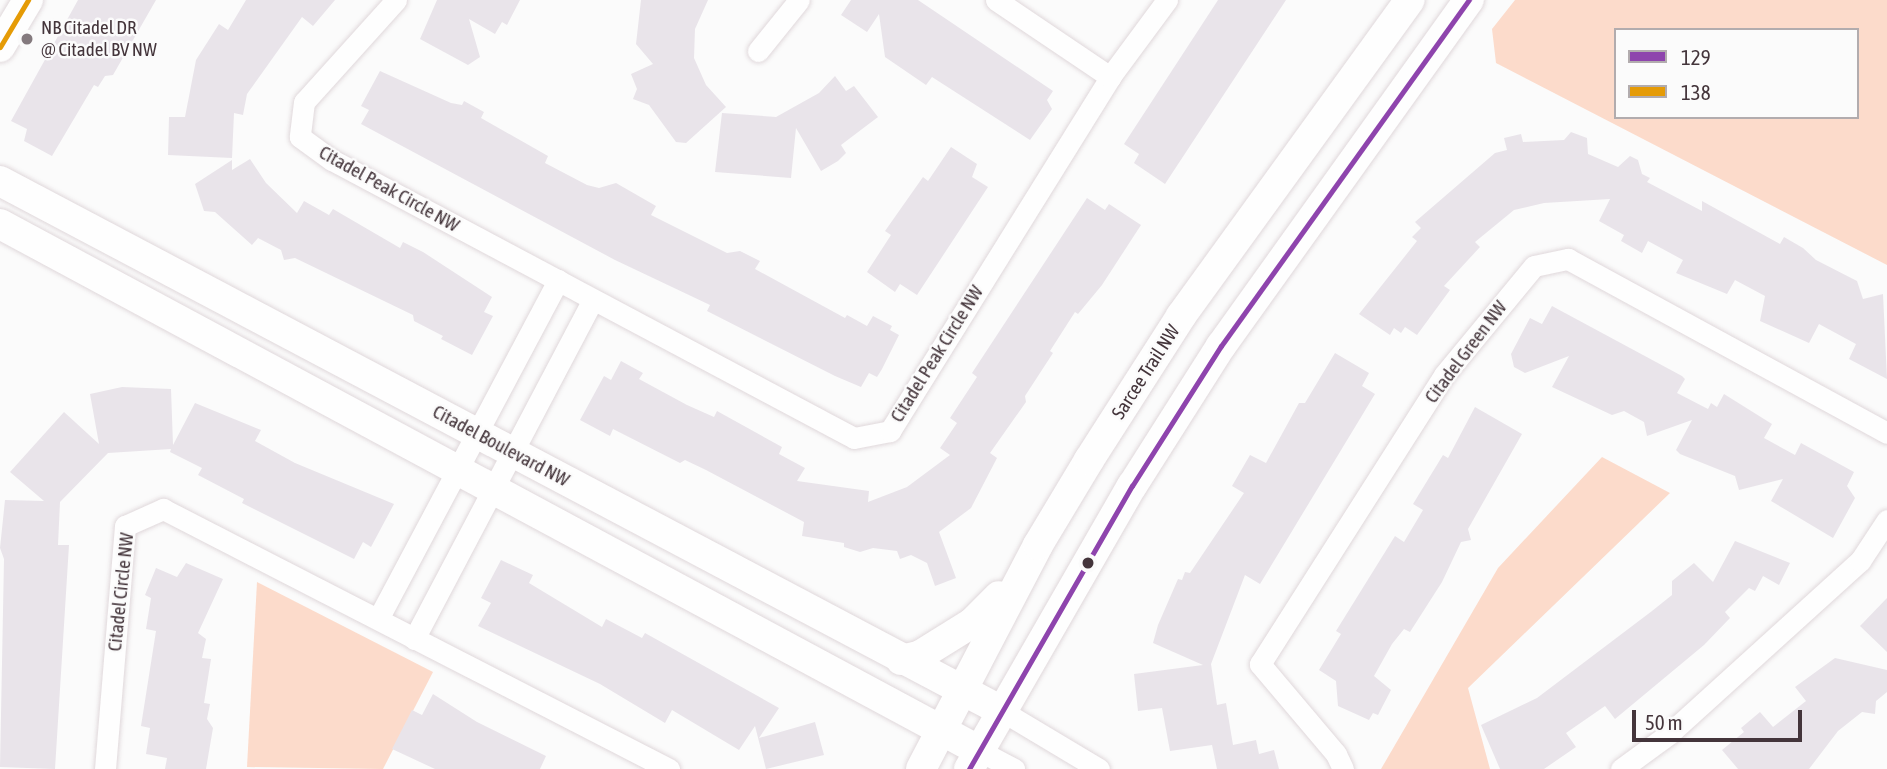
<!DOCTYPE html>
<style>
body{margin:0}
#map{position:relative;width:1887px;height:769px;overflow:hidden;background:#fbfbfb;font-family:"Asap Condensed",sans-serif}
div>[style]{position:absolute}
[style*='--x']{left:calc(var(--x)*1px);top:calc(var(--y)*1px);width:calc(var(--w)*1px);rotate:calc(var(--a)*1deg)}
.green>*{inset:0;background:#fcdbcb}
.building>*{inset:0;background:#e9e4ea}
.roads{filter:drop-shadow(0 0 2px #e0d8db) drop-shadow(0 0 2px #e0d8db)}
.street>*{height:21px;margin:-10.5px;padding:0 10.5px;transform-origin:10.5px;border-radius:10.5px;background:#fefefe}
.secondary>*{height:30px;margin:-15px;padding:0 15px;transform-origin:15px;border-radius:15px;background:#fefefe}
.bus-1>*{height:5px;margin:-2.5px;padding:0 2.5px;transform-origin:2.5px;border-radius:2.5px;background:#8e44ad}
.bus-2>*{height:5px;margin:-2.5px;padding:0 2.5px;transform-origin:2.5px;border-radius:2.5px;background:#e59b06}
.dots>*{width:19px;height:19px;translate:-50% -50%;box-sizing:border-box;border:4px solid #fbfbfb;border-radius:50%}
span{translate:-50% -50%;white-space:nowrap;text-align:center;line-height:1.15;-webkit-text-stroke:5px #fbfbfb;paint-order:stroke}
.poi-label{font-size:19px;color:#44353b}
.left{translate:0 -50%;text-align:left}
.street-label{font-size:19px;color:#44353b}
.legend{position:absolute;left:1614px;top:28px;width:245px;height:91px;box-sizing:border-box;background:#fbfbfb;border:2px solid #b2acae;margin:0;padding:9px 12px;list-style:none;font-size:21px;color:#44353b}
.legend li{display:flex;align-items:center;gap:14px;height:35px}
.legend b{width:35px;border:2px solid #b2acae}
.scale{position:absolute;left:1632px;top:710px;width:170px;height:32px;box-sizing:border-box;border:4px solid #44353b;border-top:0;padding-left:9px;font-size:21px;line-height:24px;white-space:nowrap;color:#44353b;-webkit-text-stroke:5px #fbfbfb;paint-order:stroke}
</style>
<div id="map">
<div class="green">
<div style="clip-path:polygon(evenodd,1515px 0,1887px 0,1887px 265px,1496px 63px,1492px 29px,1515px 0,1616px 30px,1857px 30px,1857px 117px,1616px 117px,1616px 30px)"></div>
<div style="clip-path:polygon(1602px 457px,1670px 493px,1468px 688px,1490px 769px,1381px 769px,1498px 568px)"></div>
<div style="clip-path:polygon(257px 582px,433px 672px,383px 769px,247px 767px)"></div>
</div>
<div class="building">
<div style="clip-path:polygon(78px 0,156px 0,113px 75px,105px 76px,98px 87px,94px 85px,52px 156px,24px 141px,27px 129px,11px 121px)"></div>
<div style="clip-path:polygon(246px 0,335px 0,313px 26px,302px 17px,247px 94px,243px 115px,234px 113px,232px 158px,168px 155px,169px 117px,185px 117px,196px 60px,219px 24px,228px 30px)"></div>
<div style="clip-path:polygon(437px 0,520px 0,507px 25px,502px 22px,495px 34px,469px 19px,480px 57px,468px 65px,420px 39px)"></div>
<div style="clip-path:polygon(641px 0,708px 0,695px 29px,694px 58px,706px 85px,726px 107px,686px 143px,676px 142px,649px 105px,633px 99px,637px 89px,631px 74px,653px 64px,636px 44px)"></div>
<div style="clip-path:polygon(851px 0,918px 0,1053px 91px,1047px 100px,1052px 109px,1030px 140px,932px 77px,926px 85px,885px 57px,879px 14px,867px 32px,841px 15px)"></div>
<div style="clip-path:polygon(1218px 0,1286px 0,1165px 184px,1134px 163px,1139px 154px,1124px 144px)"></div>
<div style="clip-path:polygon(380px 71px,451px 103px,462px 105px,464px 101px,484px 112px,481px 118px,548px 156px,545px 163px,587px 185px,599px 188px,616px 183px,656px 206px,651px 215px,727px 253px,740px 251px,760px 261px,755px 269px,845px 318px,847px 315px,867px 326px,873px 316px,892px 326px,890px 330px,899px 335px,882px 369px,877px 377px,869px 373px,861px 387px,835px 376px,707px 311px,710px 305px,615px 260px,361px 124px,369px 110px,361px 106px)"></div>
<div style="clip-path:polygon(835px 76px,846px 91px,854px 86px,878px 117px,841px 145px,846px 153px,838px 161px,821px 171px,796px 128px,791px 178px,715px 172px,722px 113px,776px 117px,819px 93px)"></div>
<div style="clip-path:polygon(1571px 132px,1587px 138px,1588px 154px,1618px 167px,1630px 156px,1638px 160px,1642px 174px,1650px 178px,1647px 182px,1702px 211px,1702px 201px,1780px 244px,1784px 237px,1803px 248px,1816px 260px,1857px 281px,1863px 299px,1883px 294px,1887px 379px,1849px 359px,1856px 344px,1819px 324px,1809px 343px,1760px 321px,1765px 296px,1735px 280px,1727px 294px,1676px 273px,1683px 260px,1648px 241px,1642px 253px,1621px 241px,1624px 235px,1599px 221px,1610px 199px,1544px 203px,1514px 210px,1475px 242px,1480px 247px,1444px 286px,1450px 290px,1417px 335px,1405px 327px,1401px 333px,1394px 328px,1390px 335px,1359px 314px,1417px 241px,1412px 237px,1421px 228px,1415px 222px,1495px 153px,1507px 150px,1504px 138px,1521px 134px,1523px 142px,1564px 140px)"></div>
<div style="clip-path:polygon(951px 147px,977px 164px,972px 177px,988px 187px,917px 295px,900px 284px,895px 292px,867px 272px,891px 235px,885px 231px,923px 177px,928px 181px)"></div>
<div style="clip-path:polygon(250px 159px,266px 183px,297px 213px,304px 201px,329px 215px,333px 209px,400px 248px,403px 242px,423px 252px,492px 297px,484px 312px,493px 316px,472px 355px,441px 339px,443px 336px,414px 321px,413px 315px,295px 258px,284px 260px,281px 250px,258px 238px,252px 245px,215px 212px,204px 211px,195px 184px,232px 160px,232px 170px)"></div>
<div style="clip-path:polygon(1087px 198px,1105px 210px,1109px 204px,1141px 225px,1102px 285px,1078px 314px,1075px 312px,1050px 351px,1053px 353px,1025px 396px,1026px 402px,990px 453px,997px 458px,971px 508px,939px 532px,956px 578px,935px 586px,927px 563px,911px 555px,900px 559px,897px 551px,873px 548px,860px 552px,844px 547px,844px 543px,802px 536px,804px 522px,706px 470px,685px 460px,680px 463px,613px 429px,610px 436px,580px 420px,604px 376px,611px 380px,621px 361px,643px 373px,639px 379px,687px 405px,714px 417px,717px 411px,782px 447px,779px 454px,805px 468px,797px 481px,869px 491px,868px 502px,907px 487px,950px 455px,940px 448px,957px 423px,950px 418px,977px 377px,972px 373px)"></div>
<div style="clip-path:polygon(1552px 306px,1682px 376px,1685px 379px,1677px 393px,1708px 409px,1711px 403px,1717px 407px,1724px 394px,1772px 424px,1764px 438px,1795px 455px,1801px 443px,1854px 472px,1847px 486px,1855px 498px,1833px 538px,1771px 501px,1783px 479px,1739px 490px,1735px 476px,1680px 454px,1676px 450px,1692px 420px,1647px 436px,1644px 422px,1624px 411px,1612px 415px,1552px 387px,1569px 356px,1525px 373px,1514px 367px,1511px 354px,1530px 318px,1542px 324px)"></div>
<div style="clip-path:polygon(1335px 353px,1369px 373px,1362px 386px,1375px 394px,1260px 584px,1245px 575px,1211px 664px,1217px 705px,1226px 703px,1233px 745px,1256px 740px,1259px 754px,1274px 750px,1279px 769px,1217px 769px,1212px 745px,1170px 751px,1162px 708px,1138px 711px,1134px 674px,1203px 665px,1153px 643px,1158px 625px,1178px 579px,1182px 580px,1185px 572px,1190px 573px,1244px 493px,1232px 486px,1250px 455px,1266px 463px,1299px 403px,1305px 403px)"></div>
<div style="clip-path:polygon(122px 387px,171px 389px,173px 445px,195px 403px,261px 430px,255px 441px,295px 463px,394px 504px,371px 547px,363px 542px,354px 559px,242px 503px,244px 499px,198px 475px,202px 468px,170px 452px,171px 449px,108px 453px,60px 502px,58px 545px,69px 545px,55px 769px,0 767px,4px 559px,0 548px,5px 500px,44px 501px,10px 472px,64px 412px,99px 444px,90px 394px)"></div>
<div style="clip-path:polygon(1475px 407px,1522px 434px,1468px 529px,1471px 540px,1461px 542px,1442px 582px,1410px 632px,1404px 629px,1392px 644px,1374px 676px,1391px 690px,1378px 715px,1373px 713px,1369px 720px,1338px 706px,1336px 681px,1319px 670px,1341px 634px,1336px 631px,1395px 536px,1404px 542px,1423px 510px,1413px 504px,1443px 455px,1448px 458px)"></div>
<div style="clip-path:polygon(1735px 541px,1790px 563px,1779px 585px,1763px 576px,1755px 591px,1749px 588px,1725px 612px,1730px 618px,1704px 645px,1615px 719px,1605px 706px,1566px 733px,1576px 747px,1544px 769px,1500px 769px,1481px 725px,1537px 698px,1652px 611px,1672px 595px,1672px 581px,1694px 563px,1713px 582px)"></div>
<div style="clip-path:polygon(501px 560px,533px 575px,529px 583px,602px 627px,606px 619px,642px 638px,645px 633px,779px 708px,759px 738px,815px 722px,824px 755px,766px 769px,755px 726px,739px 750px,672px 710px,665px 723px,600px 684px,478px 626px,491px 603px,481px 598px)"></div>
<div style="clip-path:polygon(186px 563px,223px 579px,198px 633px,206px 639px,202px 658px,211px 659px,204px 703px,210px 704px,207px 719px,213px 728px,206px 769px,165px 769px,167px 758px,146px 754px,150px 728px,141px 726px,156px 631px,146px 629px,151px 598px,145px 595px,156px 568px,177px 577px)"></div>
<div style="clip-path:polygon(1887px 598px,1887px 652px,1860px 626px)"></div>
<div style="clip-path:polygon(1835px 658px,1887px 670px,1887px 692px,1876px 701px,1875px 714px,1862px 712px,1838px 731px,1809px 769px,1738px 769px,1722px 750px,1744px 732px,1741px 728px,1760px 712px,1773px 727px,1806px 701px,1795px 687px)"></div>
<div style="clip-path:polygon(433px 694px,477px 722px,546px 756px,540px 769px,435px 769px,392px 749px,412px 710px,422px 715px)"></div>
</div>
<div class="roads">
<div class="street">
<div style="--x:396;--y:0;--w:137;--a:132"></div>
<div style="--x:304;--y:102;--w:35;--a:97"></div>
<div style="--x:300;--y:137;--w:39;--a:36"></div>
<div style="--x:332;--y:160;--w:591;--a:28.04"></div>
<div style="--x:854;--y:438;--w:37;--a:-11"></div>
<div style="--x:890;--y:431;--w:417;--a:-58.1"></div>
<div style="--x:1110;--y:77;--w:96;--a:-53.5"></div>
<div style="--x:996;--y:0;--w:138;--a:34"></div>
<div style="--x:758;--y:51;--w:65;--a:-51.2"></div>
<div style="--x:378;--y:619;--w:384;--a:-62"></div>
<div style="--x:414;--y:639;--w:383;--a:-62.2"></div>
<div style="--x:1002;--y:711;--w:113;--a:30.9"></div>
<div style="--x:978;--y:750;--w:41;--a:27.8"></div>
<div style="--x:105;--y:769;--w:244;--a:-85.3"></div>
<div style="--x:125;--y:526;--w:42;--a:-24.1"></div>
<div style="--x:163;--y:509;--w:569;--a:27.2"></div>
<div style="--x:1343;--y:769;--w:17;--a:-115"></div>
<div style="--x:1336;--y:754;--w:118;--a:-130.2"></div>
<div style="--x:1260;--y:664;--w:343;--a:-57.5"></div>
<div style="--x:1444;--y:375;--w:141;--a:-50.5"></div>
<div style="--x:1534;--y:266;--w:35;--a:-12"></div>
<div style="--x:1568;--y:259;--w:363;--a:28.6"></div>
<div style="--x:1621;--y:769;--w:59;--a:-36.1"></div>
<div style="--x:1669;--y:734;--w:258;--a:-42.2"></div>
<div style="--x:1860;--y:561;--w:49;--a:-56.6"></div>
</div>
<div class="secondary">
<div style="--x:0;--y:47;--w:55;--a:-59.2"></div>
<div style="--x:0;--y:181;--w:1134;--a:27.88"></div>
<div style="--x:0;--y:224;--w:1110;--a:28.27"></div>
<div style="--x:901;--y:660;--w:18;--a:-13"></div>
<div style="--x:919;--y:656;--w:62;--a:-31.9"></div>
<div style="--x:972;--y:623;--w:38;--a:-45"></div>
<div style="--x:921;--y:769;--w:253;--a:-62.4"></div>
<div style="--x:1038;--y:545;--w:99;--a:-59"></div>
<div style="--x:1089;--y:460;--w:171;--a:-57.4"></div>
<div style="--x:1181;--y:316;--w:390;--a:-54.1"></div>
<div style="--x:969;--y:769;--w:327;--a:-60.1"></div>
<div style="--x:1132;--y:486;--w:166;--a:-57.6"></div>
<div style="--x:1221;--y:346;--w:426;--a:-54.4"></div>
</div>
</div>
<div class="bus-1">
<div style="--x:969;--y:769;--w:327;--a:-60.1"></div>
<div style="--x:1132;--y:486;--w:166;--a:-57.6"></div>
<div style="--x:1221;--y:346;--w:426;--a:-54.4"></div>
</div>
<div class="bus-2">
<div style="--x:0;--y:47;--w:55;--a:-59.2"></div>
</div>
<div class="dots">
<div style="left:27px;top:39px;background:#847a7e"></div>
<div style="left:1088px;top:563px;background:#44353b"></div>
</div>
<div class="poi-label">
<span class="left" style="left:41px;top:39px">NB Citadel DR<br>@ Citadel BV NW</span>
</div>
<div class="street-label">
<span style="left:389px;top:189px;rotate:29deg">Citadel Peak Circle NW</span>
<span style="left:1466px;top:352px;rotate:-53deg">Citadel Green NW</span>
<span style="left:937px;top:354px;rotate:-58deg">Citadel Peak Circle NW</span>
<span style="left:1146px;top:372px;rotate:-57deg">Sarcee Trail NW</span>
<span style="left:501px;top:446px;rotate:28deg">Citadel Boulevard NW</span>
<span style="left:121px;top:592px;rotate:-84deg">Citadel Circle NW</span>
</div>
<ul class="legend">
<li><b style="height:9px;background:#8e44ad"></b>129</li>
<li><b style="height:9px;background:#e59b06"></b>138</li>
</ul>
<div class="scale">50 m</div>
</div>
